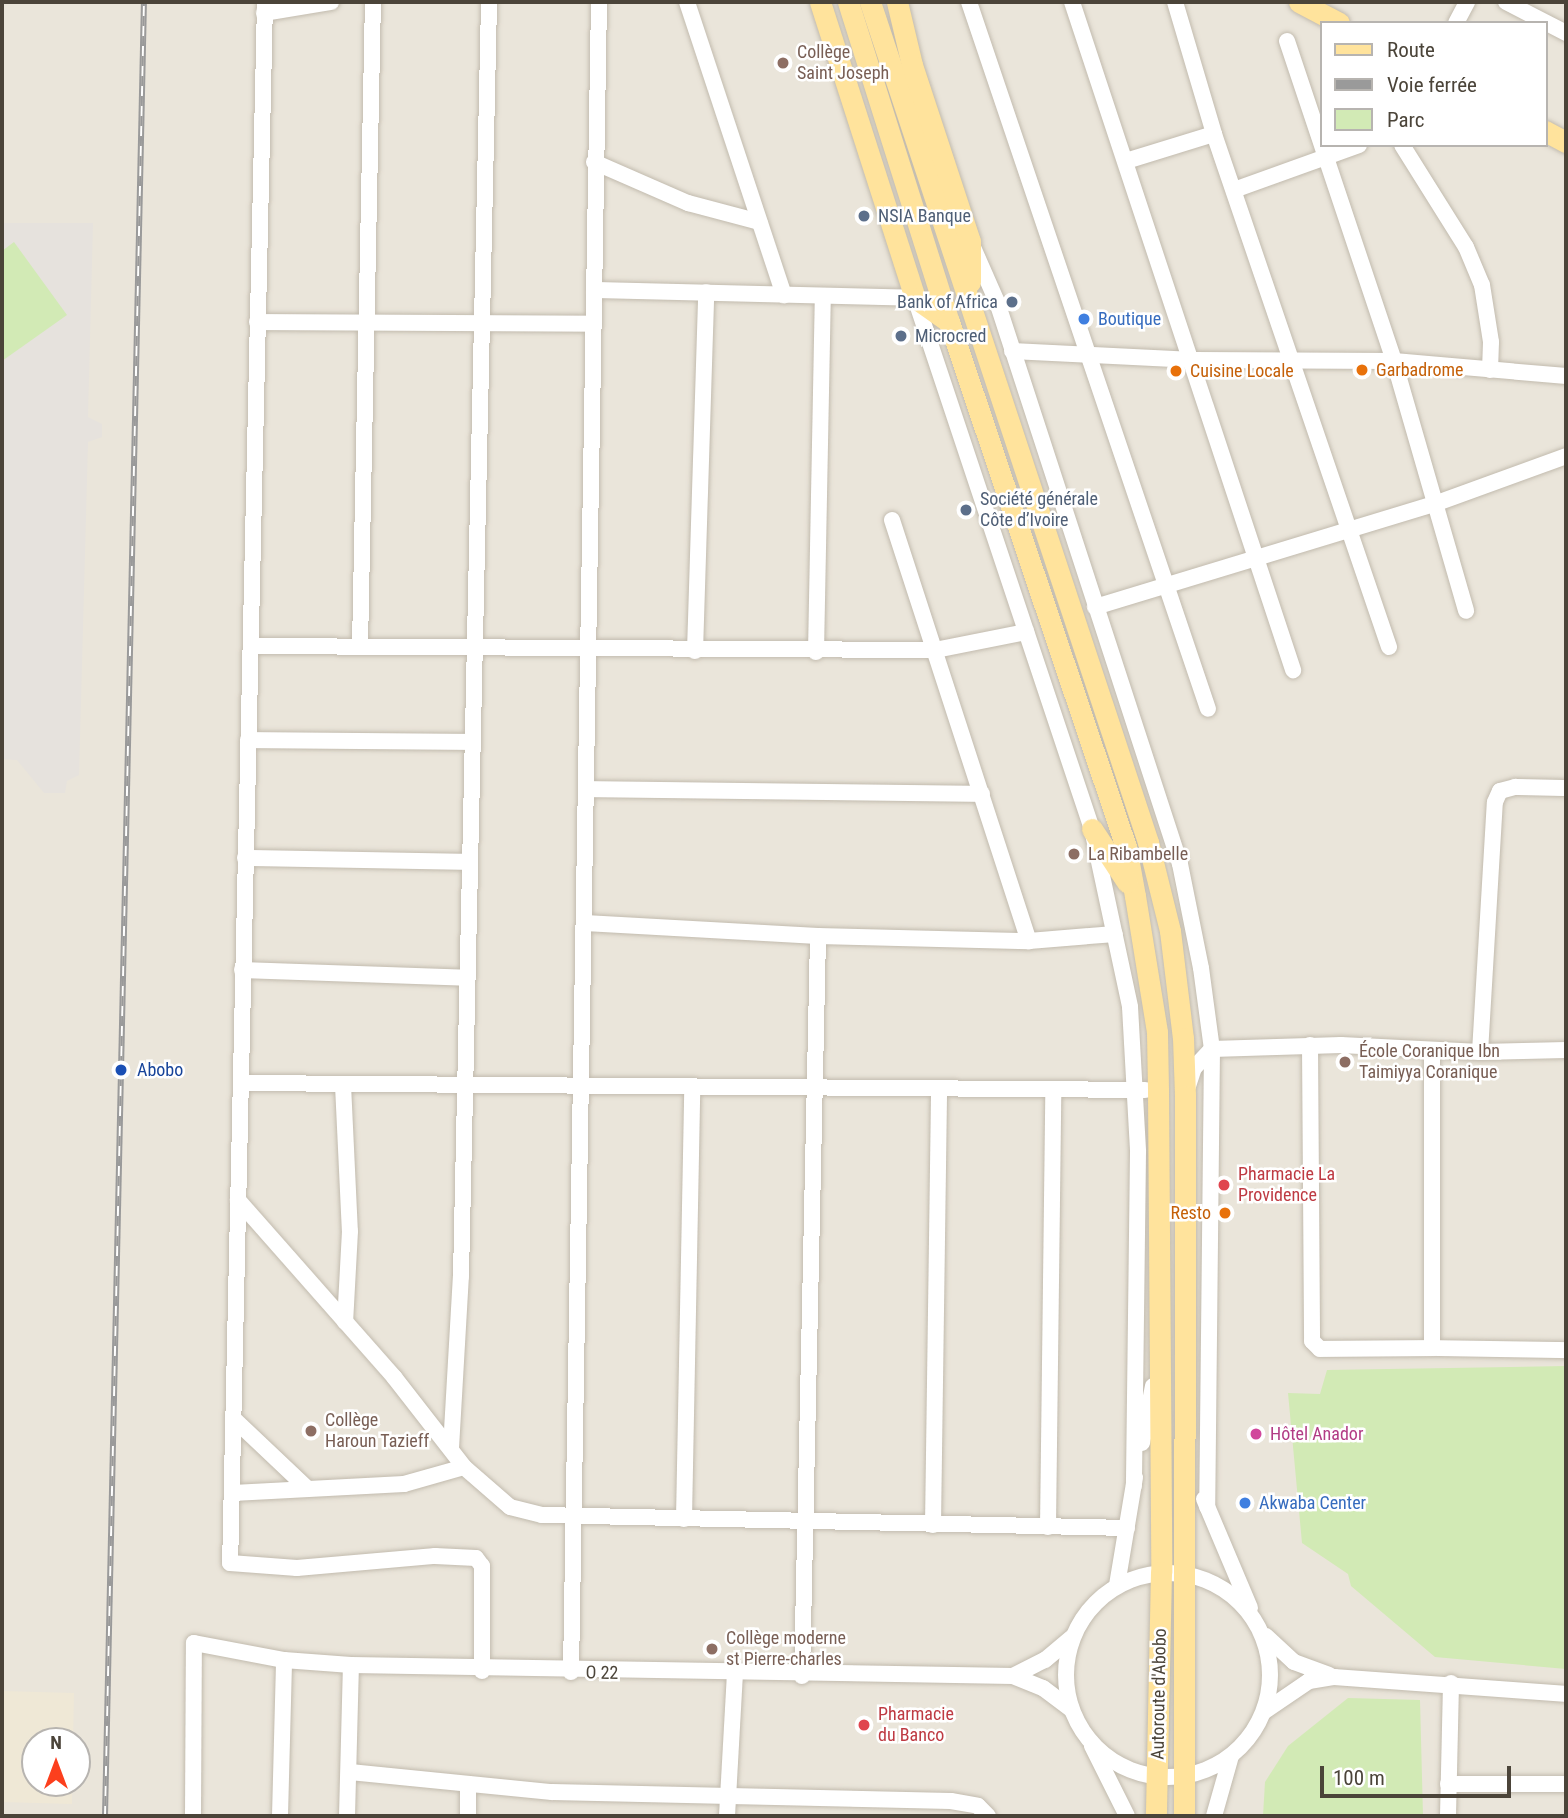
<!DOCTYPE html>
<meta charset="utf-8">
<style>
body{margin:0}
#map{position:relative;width:1568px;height:1818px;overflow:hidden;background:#f6f3ec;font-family:"Roboto Condensed",sans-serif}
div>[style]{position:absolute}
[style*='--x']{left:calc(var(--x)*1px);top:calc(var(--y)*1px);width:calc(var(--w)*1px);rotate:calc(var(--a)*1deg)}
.residential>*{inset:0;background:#eae5da}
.industrial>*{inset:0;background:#e6e2dd}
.education>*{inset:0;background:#efe8d6}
.green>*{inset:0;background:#d2eab5}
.roads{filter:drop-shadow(0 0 2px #c2bbae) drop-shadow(0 0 2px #c2bbae)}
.minor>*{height:16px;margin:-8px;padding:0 8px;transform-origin:8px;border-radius:8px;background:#fff}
.minor>.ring{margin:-8px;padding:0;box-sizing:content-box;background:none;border:16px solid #fff;border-radius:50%}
.major>*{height:21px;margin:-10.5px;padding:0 10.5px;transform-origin:10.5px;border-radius:10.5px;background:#ffe39c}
.rail>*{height:6px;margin-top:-3px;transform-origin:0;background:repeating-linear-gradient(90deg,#fff 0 10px,#9a9a9a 0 20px);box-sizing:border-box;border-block:2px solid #9a9a9a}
.dots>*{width:19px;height:19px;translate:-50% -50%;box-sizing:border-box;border:4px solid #fff;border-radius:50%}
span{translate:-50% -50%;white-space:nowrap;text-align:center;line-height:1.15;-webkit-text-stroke:5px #fff;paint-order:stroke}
.education-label{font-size:18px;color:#785e54}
.left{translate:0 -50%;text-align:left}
.service-label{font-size:18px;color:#4e5e75}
.right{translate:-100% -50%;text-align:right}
.shop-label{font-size:18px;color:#366cbe}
.food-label{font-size:18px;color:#c56008}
.transit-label{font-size:18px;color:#164399}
.health-label{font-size:18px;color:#be3a42}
.hotel-label{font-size:18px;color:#b23c85}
.street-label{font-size:18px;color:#4b4439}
.frame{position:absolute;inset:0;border:4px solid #4b4439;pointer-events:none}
.legend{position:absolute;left:1320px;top:21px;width:228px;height:126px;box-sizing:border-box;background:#fff;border:2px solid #b7b4b0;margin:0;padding:9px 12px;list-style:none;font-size:21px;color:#4b4439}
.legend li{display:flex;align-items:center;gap:14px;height:35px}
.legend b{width:35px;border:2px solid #b7b4b0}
.north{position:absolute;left:21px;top:1727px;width:70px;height:70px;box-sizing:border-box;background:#fff;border:2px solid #b7b4b0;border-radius:50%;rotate:0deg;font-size:19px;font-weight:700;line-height:28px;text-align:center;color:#4b4439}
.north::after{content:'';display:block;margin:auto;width:24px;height:32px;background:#fc3f1d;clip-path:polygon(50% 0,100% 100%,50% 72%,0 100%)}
.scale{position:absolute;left:1320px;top:1766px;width:191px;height:32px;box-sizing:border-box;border:4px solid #4b4439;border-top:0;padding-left:9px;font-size:21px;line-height:24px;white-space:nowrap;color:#4b4439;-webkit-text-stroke:5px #fff;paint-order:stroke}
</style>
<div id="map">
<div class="residential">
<div style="clip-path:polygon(evenodd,2px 2px,1566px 2px,1566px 1816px,2px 1816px,2px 2px,1321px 23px,1545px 23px,1545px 145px,1321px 145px,1321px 23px,2px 2px,35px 1741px,77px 1741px,77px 1783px,35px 1783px,35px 1741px)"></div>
</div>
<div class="industrial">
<div style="clip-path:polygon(2px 223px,93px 223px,88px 417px,102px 424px,102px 437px,88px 442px,79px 775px,67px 781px,65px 793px,44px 793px,17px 760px,2px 759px)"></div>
</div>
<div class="education">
<div style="clip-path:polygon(2px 1691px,74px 1693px,73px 1741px,35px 1741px,35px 1783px,72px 1783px,72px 1804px,2px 1802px)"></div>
</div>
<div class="green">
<div style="clip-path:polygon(14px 242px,67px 315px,2px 361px,2px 251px)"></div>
<div style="clip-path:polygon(1566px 1366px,1566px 1669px,1435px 1657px,1351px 1586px,1348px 1574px,1302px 1543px,1288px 1393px,1320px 1394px,1327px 1370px)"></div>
<div style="clip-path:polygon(1348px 1698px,1420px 1700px,1423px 1816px,1263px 1816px,1265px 1782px,1288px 1746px)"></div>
</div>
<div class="roads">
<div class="minor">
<div style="--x:265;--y:2;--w:1561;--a:91.28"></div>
<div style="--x:230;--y:1563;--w:67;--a:4.3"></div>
<div style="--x:297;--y:1568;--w:139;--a:-5"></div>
<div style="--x:435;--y:1556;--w:41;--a:2.8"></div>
<div style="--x:476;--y:1558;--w:10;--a:53"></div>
<div style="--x:482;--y:1566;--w:105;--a:90"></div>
<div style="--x:687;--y:2;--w:309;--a:71.7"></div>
<div style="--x:969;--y:2;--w:746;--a:71.32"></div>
<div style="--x:1072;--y:2;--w:704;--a:71.69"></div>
<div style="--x:1175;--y:2;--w:138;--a:73.5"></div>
<div style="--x:1214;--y:134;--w:542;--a:71.16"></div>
<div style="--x:1506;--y:2;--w:68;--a:27.3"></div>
<div style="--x:264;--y:13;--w:68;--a:-9.3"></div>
<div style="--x:1456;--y:23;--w:24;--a:-62"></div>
<div style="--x:1287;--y:41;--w:337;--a:71.5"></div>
<div style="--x:1394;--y:361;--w:260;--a:73.9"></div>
<div style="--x:1402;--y:145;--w:120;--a:57.9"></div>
<div style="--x:1466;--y:247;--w:41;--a:67.2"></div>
<div style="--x:1482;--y:285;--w:58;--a:81"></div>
<div style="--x:1491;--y:342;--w:28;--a:92"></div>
<div style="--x:1126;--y:161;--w:92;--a:-17.1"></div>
<div style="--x:594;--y:162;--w:103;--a:23.6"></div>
<div style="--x:688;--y:203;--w:74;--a:14.8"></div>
<div style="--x:1234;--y:190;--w:133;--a:-19.8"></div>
<div style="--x:972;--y:245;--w:62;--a:66.3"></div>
<div style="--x:997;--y:302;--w:591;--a:71.96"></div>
<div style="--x:1180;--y:864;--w:106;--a:78.6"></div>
<div style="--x:1201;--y:968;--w:82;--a:82.3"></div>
<div style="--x:1212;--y:1049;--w:458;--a:90.6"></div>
<div style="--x:594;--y:290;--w:321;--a:1.4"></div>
<div style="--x:915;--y:298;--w:560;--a:71.57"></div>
<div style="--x:1092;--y:829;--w:182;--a:77.9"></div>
<div style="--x:1130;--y:1007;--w:145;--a:86.8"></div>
<div style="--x:1138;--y:1152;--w:334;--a:90.7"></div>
<div style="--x:257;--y:322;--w:336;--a:0.3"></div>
<div style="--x:1012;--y:351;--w:182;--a:2.8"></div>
<div style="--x:1194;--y:360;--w:200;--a:0.3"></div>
<div style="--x:1394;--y:361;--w:173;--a:5"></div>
<div style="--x:892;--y:520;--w:443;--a:72"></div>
<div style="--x:1095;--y:607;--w:357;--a:-16.9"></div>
<div style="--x:1437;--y:503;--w:137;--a:-20"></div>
<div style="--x:251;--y:646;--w:684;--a:0.34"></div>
<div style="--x:935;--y:650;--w:93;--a:-11.2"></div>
<div style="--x:360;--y:647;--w:645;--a:-88.85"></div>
<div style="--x:695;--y:651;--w:359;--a:-88.2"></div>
<div style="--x:816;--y:652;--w:355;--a:-88.9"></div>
<div style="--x:248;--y:740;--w:222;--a:0.5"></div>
<div style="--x:587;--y:789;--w:395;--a:0.7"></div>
<div style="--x:245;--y:858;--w:222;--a:1"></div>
<div style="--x:585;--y:923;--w:233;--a:3.2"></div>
<div style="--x:818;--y:936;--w:211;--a:1.4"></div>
<div style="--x:1029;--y:941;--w:86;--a:-4.7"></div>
<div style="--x:242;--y:970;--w:224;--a:2"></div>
<div style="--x:1310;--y:1045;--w:296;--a:89.6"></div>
<div style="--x:1312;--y:1341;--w:11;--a:45"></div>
<div style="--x:1320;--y:1349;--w:112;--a:-0.5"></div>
<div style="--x:1432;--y:1348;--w:298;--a:-90"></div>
<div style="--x:1480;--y:1052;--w:250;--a:-86.6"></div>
<div style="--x:1495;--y:802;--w:12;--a:-66"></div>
<div style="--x:1500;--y:791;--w:16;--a:-15"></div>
<div style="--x:1515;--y:787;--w:51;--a:1.1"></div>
<div style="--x:241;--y:1083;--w:904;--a:0.44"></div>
<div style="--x:343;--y:1085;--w:146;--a:87.3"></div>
<div style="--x:350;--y:1231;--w:91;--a:93.1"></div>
<div style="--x:1188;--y:1086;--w:19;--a:-72"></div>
<div style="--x:1194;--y:1068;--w:26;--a:-47"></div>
<div style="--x:1212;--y:1049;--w:129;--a:-1.8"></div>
<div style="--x:1341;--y:1045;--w:139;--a:2.9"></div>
<div style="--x:1480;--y:1052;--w:86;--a:-1.3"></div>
<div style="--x:238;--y:1200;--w:236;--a:48.6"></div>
<div style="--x:394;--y:1377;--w:114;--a:52.1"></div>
<div style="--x:464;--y:1467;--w:61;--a:41"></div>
<div style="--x:510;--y:1507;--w:33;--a:14"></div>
<div style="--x:542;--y:1515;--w:585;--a:1.27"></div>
<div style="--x:1432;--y:1348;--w:134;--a:0.9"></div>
<div style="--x:235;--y:1420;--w:100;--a:43.4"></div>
<div style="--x:1142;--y:1443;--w:58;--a:-79.1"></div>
<div style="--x:451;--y:1448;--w:172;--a:-86.7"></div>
<div style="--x:461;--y:1276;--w:1274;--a:-88.74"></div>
<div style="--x:233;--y:1493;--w:171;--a:-3"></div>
<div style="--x:404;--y:1484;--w:62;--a:-15.8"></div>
<div style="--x:1204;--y:1499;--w:118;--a:67.1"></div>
<div style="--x:684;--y:1519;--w:432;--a:-88.9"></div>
<div style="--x:933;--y:1525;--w:436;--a:-89.2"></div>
<div style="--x:1048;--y:1527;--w:437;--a:-89.3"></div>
<div class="ring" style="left:1066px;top:1573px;width:188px;height:188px"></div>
<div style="--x:1117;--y:1585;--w:109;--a:-80.5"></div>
<div style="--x:1266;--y:1636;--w:38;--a:43"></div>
<div style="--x:1294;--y:1662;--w:37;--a:20"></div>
<div style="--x:571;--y:1672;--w:1670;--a:-89.04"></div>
<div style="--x:802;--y:1676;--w:740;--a:-88.76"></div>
<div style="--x:1013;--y:1676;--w:32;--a:22"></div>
<div style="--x:1043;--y:1688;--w:35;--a:37"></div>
<div style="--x:1265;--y:1711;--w:53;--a:-34.3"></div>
<div style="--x:1309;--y:1681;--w:26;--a:-9"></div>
<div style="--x:1335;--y:1677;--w:232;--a:4.2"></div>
<div style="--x:1092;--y:1746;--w:78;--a:63.4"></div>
<div style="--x:350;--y:1772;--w:203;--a:5.7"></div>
<div style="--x:552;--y:1792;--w:399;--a:1.3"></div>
<div style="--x:951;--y:1801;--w:27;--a:10"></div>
<div style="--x:978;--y:1806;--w:14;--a:45"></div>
<div style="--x:1448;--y:1784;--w:118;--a:0"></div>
<div style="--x:193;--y:1816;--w:173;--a:-89.7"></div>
<div style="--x:194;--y:1643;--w:92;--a:10.7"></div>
<div style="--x:284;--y:1660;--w:67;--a:4.3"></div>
<div style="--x:351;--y:1665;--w:662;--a:0.95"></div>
<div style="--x:1013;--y:1676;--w:36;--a:-27"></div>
<div style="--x:1045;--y:1660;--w:34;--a:-40"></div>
<div style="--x:280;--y:1816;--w:156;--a:-88.5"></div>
<div style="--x:347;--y:1816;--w:151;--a:-88.5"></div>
<div style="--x:468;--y:1816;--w:32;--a:-90"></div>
<div style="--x:727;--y:1816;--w:142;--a:-86.8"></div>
<div style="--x:1214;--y:1816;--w:62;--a:-74.2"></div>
<div style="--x:1448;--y:1816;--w:133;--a:-88.7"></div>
</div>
<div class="major">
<div style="--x:820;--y:2;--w:311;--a:72.2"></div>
<div style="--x:915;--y:298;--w:42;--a:35.2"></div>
<div style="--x:848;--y:2;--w:336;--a:72.5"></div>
<div style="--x:949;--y:322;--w:554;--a:71.37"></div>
<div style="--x:1126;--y:847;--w:50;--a:79.6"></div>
<div style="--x:1135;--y:896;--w:138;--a:80.8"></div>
<div style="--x:1157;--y:1032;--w:57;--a:89"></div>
<div style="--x:1158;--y:1089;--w:483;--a:89.6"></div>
<div style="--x:1161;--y:1572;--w:244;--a:91.2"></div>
<div style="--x:870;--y:2;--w:885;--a:71.69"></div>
<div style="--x:1148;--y:842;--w:92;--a:76.1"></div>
<div style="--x:1170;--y:931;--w:108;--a:83.1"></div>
<div style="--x:1183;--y:1038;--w:58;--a:88"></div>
<div style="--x:1185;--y:1096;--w:720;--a:90.08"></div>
<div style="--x:897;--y:2;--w:65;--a:76.6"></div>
<div style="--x:912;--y:65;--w:185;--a:71.8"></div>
<div style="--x:970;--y:241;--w:41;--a:90"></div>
<div style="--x:1299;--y:2;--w:45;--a:27.7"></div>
<div style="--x:1545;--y:131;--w:24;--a:28"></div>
<div style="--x:1092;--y:829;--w:64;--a:56.6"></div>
</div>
</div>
<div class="rail">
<div style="--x:105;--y:1816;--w:1814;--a:-88.77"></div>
</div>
<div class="dots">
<div style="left:783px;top:63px;background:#8d6e63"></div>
<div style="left:864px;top:216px;background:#5c6f8a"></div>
<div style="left:1012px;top:302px;background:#5c6f8a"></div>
<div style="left:1084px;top:319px;background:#3f7fe0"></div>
<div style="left:901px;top:336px;background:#5c6f8a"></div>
<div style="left:1362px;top:370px;background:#e8710a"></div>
<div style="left:1176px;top:371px;background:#e8710a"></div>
<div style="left:966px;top:510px;background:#5c6f8a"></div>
<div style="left:1074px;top:854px;background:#8d6e63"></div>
<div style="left:1345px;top:1062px;background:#8d6e63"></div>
<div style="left:121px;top:1070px;background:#1a4fb4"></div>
<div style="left:1224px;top:1185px;background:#e0444e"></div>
<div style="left:1225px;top:1213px;background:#e8710a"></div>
<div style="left:311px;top:1431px;background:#8d6e63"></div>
<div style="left:1256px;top:1434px;background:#d1479c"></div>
<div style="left:1245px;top:1503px;background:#3f7fe0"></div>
<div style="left:712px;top:1649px;background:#8d6e63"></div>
<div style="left:864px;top:1725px;background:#e0444e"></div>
</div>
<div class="education-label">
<span class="left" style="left:797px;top:63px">Collège<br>Saint Joseph</span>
<span class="left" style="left:1088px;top:854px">La Ribambelle</span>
<span class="left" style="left:1359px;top:1062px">École Coranique Ibn<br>Taimiyya Coranique</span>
<span class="left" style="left:325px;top:1431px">Collège<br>Haroun Tazieff</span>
<span class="left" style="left:726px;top:1649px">Collège moderne<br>st Pierre-charles</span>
</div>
<div class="service-label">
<span class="left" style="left:878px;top:216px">NSIA Banque</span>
<span class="right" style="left:998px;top:302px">Bank of Africa</span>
<span class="left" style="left:915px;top:336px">Microcred</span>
<span class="left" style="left:980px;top:510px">Société générale<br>Côte d’Ivoire</span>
</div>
<div class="shop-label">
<span class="left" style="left:1098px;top:319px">Boutique</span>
<span class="left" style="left:1259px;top:1503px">Akwaba Center</span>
</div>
<div class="food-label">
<span class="left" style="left:1376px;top:370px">Garbadrome</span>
<span class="left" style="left:1190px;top:371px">Cuisine Locale</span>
<span class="right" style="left:1211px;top:1213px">Resto</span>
</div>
<div class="transit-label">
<span class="left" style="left:137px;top:1070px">Abobo</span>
</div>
<div class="health-label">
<span class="left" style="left:1238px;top:1185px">Pharmacie La<br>Providence</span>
<span class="left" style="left:878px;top:1725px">Pharmacie<br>du Banco</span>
</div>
<div class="hotel-label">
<span class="left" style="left:1270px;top:1434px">Hôtel Anador</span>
</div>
<div class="street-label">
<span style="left:602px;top:1673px;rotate:1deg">O 22</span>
<span style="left:1159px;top:1694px;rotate:-89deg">Autoroute d'Abobo</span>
</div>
<div class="frame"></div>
<ul class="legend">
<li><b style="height:9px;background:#ffe39c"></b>Route</li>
<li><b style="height:9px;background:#9a9a9a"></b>Voie ferrée</li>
<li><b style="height:19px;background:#d2eab5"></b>Parc</li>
</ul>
<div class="north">N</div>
<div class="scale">100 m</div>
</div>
